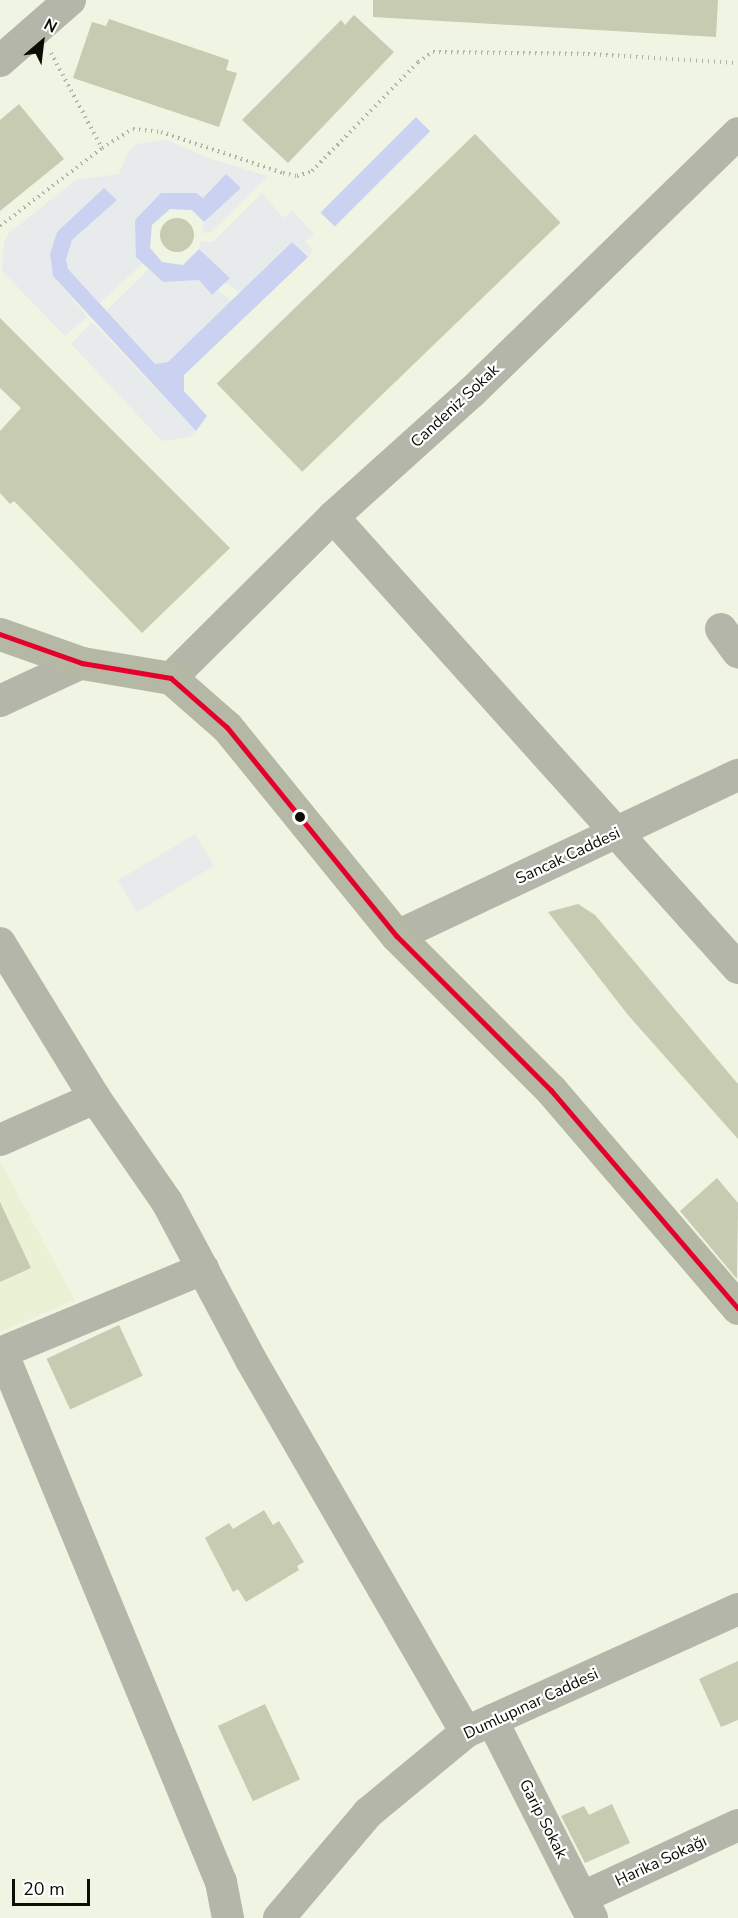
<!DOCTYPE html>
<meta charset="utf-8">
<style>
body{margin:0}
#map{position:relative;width:738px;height:1918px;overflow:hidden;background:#f0f4e2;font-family:"Nunito Sans",sans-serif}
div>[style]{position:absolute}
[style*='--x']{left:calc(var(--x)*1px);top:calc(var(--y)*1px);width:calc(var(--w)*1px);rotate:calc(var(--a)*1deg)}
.built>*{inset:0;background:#eaf1d4}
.green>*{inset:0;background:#e7ebec;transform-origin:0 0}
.water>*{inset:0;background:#cbd2f1;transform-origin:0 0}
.building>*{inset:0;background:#c6cbb1;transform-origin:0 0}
.round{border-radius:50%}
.path>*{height:4px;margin-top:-2px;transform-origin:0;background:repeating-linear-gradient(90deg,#afb3a6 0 1.5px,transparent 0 6px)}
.minor>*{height:32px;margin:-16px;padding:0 16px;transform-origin:16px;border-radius:16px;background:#b3b6a8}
.major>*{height:33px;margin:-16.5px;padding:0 16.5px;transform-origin:16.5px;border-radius:16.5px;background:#b4b8a5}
.bus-1>*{height:4.5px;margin:-2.25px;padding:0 2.25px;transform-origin:2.25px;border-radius:2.25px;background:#e4002b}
.dots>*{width:16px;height:16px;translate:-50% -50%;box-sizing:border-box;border:3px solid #fff;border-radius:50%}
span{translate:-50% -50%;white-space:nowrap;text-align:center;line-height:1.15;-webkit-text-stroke:4.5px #fff;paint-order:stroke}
.street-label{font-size:16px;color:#0c0e04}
.north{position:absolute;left:12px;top:12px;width:60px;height:60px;-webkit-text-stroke:4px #fff;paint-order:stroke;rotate:28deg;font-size:16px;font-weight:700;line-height:24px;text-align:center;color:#0c0e04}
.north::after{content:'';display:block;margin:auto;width:21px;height:27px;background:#0c0e04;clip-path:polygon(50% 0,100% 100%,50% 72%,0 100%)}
.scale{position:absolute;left:12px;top:1879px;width:78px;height:27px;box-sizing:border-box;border:3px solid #0c0e04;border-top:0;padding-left:8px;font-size:18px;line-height:21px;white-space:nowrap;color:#0c0e04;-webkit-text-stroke:4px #fff;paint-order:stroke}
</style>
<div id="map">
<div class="built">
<div style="clip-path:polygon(0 1161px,75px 1300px,0 1332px)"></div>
</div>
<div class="green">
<div style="clip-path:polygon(167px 140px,211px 159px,268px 176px,211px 232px,202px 233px,204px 222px,241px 188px,226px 174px,203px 198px,161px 193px,136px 257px,143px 263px,99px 304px,68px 269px,66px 260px,72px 240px,116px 200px,57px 232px,50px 254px,53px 276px,87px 317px,65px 336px,2px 271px,4px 242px,9px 233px,76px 180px,119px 174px,129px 151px,137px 144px)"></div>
<div style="clip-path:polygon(262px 193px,283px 218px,293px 211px,314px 234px,305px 242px,313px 249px,308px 257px,292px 242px,240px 292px,225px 283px,230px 277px,199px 249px,201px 241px,213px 242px)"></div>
<div style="clip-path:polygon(149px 269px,163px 282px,199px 280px,212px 295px,218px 290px,231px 301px,168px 362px,155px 364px,106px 311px)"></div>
<div style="clip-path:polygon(92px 322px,196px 431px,190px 437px,162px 441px,71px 344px)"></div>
<div style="left:195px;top:834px;width:37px;height:90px;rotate:59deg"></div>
</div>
<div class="water">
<div style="left:416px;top:117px;width:20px;height:135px;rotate:45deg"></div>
<div style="clip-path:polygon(226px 174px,241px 188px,204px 222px,192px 210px,170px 209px,152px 225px,150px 248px,162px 262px,183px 265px,199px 249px,230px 278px,212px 295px,199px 280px,163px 282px,136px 257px,135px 220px,161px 193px,196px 193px,203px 198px)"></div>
<div style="clip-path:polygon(104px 188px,117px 200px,72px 240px,66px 260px,68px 269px,155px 364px,168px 362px,292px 242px,308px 257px,184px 375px,184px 391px,207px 416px,196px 431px,53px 276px,50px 254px,57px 232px)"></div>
</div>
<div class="building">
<div style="clip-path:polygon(373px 0,718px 0,716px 37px,373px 17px)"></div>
<div style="clip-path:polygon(354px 15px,394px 52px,288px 163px,242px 120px,341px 20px,345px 25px)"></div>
<div style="clip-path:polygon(109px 19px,229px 60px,226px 70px,237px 73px,219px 127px,73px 78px,92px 22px,106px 26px)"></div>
<div style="clip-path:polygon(19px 104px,64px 159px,0 211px,0 120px)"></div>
<div style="left:475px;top:134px;width:123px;height:359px;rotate:46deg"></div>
<div class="round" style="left:160px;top:218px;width:34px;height:34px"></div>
<div style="clip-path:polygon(0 318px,230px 548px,142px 633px,14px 501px,10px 504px,0 493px,0 431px,21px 408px,0 388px)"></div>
<div style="clip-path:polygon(578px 904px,595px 915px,738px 1084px,738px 1139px,628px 1015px,548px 912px)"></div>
<div style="clip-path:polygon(717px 1178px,738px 1203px,737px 1279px,680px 1211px)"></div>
<div style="clip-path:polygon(0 1202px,31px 1268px,0 1282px)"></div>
<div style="left:119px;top:1325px;width:56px;height:80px;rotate:65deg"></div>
<div style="clip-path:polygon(264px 1510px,273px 1525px,279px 1521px,304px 1562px,297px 1566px,299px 1570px,246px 1602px,238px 1589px,233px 1592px,205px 1538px,229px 1523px,233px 1529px)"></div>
<div style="clip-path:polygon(738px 1661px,738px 1720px,721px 1727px,699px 1679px)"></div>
<div style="left:265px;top:1704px;width:83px;height:52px;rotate:65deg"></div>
<div style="clip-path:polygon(612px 1804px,630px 1843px,585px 1863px,561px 1816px,584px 1806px,589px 1815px)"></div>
</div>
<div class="path">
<div style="--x:51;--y:53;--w:108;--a:61.8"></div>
<div style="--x:0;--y:226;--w:128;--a:-37.4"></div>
<div style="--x:102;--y:148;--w:36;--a:-32"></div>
<div style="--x:133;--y:129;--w:28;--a:6"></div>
<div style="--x:161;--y:132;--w:129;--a:18.6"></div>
<div style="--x:283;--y:173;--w:14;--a:12"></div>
<div style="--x:297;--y:176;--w:16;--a:-18"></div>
<div style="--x:312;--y:171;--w:152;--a:-45.8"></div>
<div style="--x:418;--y:62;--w:18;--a:-34"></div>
<div style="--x:433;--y:52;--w:155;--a:0.7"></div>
<div style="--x:588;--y:54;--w:149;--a:3.5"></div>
</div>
<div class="minor">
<div style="--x:0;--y:61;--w:93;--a:-41.1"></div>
<div style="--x:333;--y:517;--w:606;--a:48.08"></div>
<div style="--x:721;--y:629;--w:29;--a:54"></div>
<div style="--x:171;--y:678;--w:228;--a:-44.8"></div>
<div style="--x:333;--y:517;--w:187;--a:-42"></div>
<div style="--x:472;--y:392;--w:371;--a:-44.2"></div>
<div style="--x:0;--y:701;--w:90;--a:-24.9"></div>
<div style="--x:397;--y:936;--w:377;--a:-25.3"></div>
<div style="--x:0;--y:943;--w:182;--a:58.5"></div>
<div style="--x:95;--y:1098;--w:126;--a:55.3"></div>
<div style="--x:167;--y:1202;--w:179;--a:62"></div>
<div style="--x:251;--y:1360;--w:430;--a:60"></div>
<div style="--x:0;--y:1140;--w:104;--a:-23.9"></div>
<div style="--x:2;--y:1352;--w:573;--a:67.55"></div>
<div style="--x:221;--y:1882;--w:37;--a:79"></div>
<div style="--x:0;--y:1353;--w:220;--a:-22.5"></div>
<div style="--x:492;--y:1720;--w:222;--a:63.2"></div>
<div style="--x:583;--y:1897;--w:171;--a:-24.9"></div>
<div style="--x:279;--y:1918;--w:138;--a:-49.7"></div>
<div style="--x:368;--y:1813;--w:127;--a:-39.6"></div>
<div style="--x:466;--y:1732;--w:299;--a:-24.3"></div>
</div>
<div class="major">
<div style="--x:0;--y:634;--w:87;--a:19.5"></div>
<div style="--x:82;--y:663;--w:90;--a:9.6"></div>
<div style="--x:171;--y:678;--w:74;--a:41.2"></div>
<div style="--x:227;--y:727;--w:269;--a:50.9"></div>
<div style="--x:397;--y:936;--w:218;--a:45"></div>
<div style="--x:551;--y:1090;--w:287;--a:49.4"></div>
</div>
<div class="bus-1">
<div style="--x:0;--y:634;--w:87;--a:19.5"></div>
<div style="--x:82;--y:663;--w:90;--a:9.6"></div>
<div style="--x:171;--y:678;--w:74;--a:41.2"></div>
<div style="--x:227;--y:727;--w:269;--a:50.9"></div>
<div style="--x:397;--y:936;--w:218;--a:45"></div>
<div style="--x:551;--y:1090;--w:287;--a:49.4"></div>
</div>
<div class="dots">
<div style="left:300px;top:817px;background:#0c0e04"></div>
</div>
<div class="street-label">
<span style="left:455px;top:406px;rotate:-43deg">Candeniz Sokak</span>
<span style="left:568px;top:856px;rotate:-25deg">Sancak Caddesi</span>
<span style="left:531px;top:1704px;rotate:-25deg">Dumlupınar Caddesi</span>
<span style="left:543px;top:1819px;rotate:63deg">Garip Sokak</span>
<span style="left:661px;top:1861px;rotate:-25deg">Harika Sokağı</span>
</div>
<div class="north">N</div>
<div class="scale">20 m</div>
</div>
